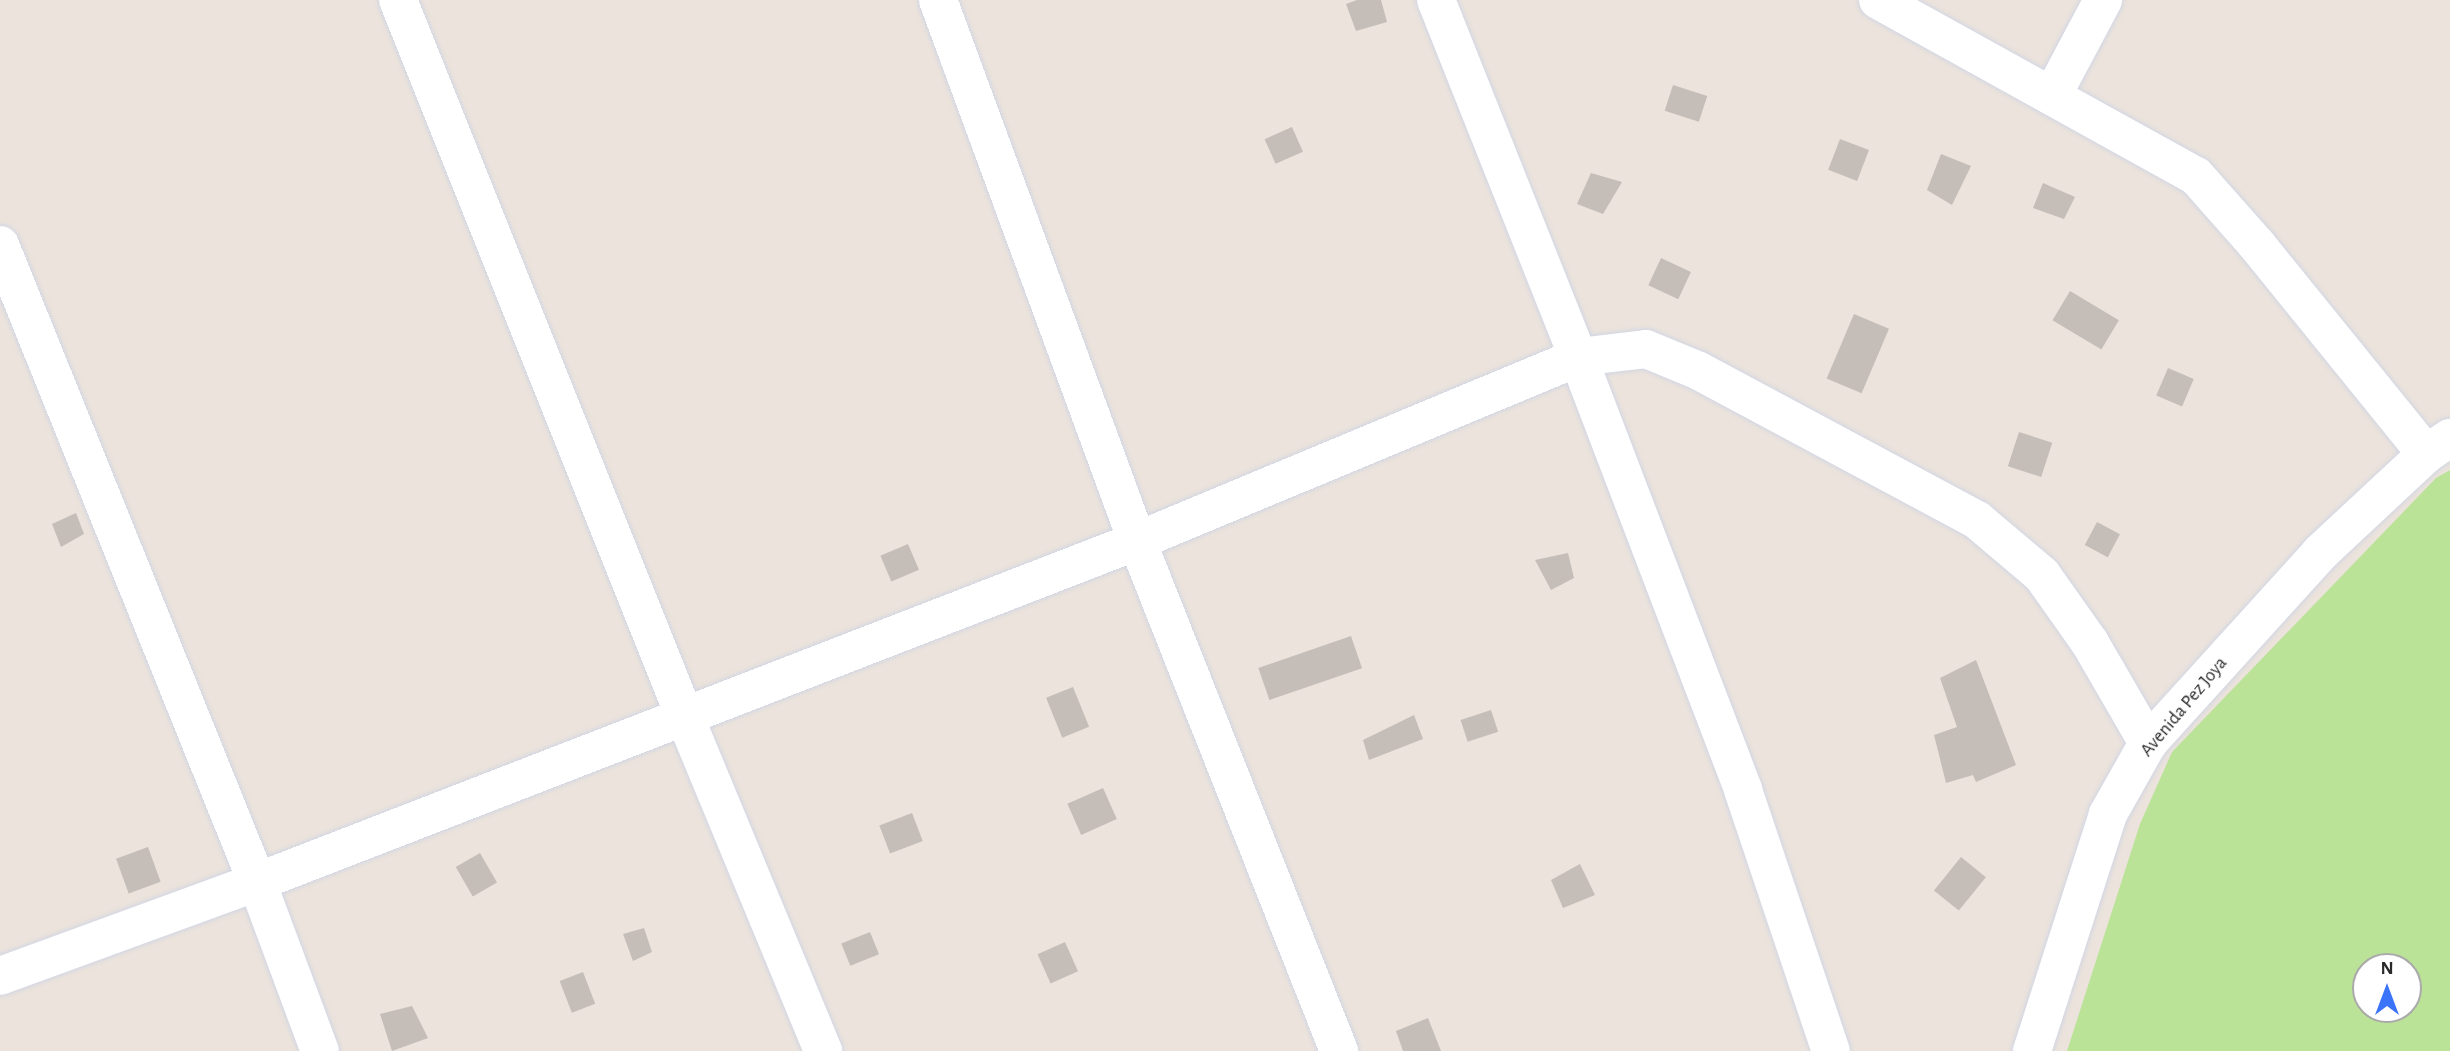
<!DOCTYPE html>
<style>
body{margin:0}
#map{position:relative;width:2450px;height:1051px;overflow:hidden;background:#ece3dc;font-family:"Alegreya Sans",sans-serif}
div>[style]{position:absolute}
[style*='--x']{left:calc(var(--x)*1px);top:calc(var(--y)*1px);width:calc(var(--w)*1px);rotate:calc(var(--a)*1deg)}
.green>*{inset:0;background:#bae398}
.building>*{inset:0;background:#c4bdb8;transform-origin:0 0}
.roads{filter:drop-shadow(0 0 2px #d1d6e3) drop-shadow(0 0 2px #d1d6e3)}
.minor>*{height:38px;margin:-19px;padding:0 19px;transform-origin:19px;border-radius:19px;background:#fff}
span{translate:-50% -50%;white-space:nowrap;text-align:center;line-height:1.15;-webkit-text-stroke:7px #fff;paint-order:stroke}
.street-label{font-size:19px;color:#2a2a2a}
.north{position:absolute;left:2352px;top:953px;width:70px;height:70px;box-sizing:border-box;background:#fff;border:2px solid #aaa;border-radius:50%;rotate:0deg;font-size:19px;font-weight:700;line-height:28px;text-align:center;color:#2a2a2a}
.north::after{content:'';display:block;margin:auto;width:24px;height:32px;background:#3c74f9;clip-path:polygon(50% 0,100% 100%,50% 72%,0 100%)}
</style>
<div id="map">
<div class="green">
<div style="clip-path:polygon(evenodd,2450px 470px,2450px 1051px,2067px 1051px,2140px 824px,2172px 752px,2436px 478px,2450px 470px,2366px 967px,2408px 967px,2408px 1009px,2366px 1009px,2366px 967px)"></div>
</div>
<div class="building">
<div style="clip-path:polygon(1357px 0,1381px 0,1387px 22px,1356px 31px,1346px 4px)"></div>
<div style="left:1673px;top:85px;width:36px;height:27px;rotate:18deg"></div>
<div style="left:1292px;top:127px;width:27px;height:30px;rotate:66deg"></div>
<div style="left:1840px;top:139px;width:31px;height:33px;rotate:21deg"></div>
<div style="clip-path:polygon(1941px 154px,1971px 166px,1952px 205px,1927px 190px)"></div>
<div style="clip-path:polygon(1591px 173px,1622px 182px,1603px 214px,1577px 204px)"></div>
<div style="clip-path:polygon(2043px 183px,2075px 197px,2064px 219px,2033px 208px)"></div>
<div style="left:1661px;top:258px;width:33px;height:30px;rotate:25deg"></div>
<div style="left:2070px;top:291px;width:57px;height:34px;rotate:31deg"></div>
<div style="left:1854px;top:314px;width:38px;height:70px;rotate:23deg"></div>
<div style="left:2168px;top:368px;width:28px;height:30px;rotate:23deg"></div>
<div style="left:2019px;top:432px;width:35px;height:36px;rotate:18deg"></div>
<div style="clip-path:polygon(76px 513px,84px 534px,61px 547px,52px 524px)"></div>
<div style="left:2097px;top:522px;width:26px;height:26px;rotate:28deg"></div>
<div style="left:908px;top:544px;width:28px;height:30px;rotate:67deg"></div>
<div style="clip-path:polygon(1568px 553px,1574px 578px,1551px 590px,1535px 560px)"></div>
<div style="left:1351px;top:636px;width:34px;height:98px;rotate:71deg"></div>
<div style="clip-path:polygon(1976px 660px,2016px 765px,1976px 782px,1973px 775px,1946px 783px,1934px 735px,1957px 727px,1940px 678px)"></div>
<div style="left:1073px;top:687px;width:43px;height:29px;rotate:68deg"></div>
<div style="left:1491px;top:710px;width:23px;height:32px;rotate:72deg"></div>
<div style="clip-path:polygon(1414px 715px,1423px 739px,1369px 760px,1363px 740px)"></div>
<div style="left:1103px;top:788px;width:34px;height:39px;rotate:66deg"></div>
<div style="left:912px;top:813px;width:30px;height:35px;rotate:69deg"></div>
<div style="left:148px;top:847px;width:37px;height:34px;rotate:70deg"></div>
<div style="left:480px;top:853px;width:34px;height:28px;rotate:60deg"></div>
<div style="left:1961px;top:857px;width:32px;height:43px;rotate:39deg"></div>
<div style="clip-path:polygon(1580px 864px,1595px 895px,1563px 908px,1551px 880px)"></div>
<div style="clip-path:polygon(644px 928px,652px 952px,633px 961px,623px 934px)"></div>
<div style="left:870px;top:932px;width:24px;height:31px;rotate:68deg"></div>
<div style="left:1065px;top:942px;width:32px;height:30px;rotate:66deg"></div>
<div style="left:583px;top:972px;width:34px;height:25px;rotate:69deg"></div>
<div style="clip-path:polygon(412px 1006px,428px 1038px,392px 1051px,380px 1014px)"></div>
<div style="clip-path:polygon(1428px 1018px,1441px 1051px,1403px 1051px,1396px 1031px)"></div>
</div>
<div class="roads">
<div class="minor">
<div style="--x:398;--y:0;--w:770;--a:68.2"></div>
<div style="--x:684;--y:715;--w:364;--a:67.5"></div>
<div style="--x:938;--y:0;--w:576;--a:69.8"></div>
<div style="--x:1137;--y:541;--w:549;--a:68.39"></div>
<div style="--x:1436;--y:0;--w:384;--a:68.3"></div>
<div style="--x:1578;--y:357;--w:463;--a:69.1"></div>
<div style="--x:1743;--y:790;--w:275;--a:71.4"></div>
<div style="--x:1878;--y:0;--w:363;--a:29"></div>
<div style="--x:2196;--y:176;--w:92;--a:48.5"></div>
<div style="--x:2257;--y:245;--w:269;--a:51"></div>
<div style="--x:2052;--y:96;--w:109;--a:-62"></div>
<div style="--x:0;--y:245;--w:687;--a:68.03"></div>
<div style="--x:257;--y:882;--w:180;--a:69.6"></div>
<div style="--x:0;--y:976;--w:274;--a:-20.1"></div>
<div style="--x:257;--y:882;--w:944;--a:-21.18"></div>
<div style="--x:1137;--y:541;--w:478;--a:-22.6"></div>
<div style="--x:1578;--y:357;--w:68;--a:-6.7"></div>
<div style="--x:1646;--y:349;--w:57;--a:22.5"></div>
<div style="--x:1699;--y:371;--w:315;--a:28.2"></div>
<div style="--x:1977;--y:520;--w:85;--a:40.2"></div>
<div style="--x:2042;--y:575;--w:83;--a:54.8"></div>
<div style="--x:2090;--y:643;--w:116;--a:59.9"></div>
<div style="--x:2032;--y:1051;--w:249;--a:-72.2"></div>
<div style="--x:2108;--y:814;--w:81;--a:-60.6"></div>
<div style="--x:2148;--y:743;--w:256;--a:-47.8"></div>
<div style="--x:2320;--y:553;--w:145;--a:-43"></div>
<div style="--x:2426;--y:454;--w:29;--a:-34"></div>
</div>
</div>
<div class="street-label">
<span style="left:2184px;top:707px;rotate:-50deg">Avenida Pez Joya</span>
</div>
<div class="north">N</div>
</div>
